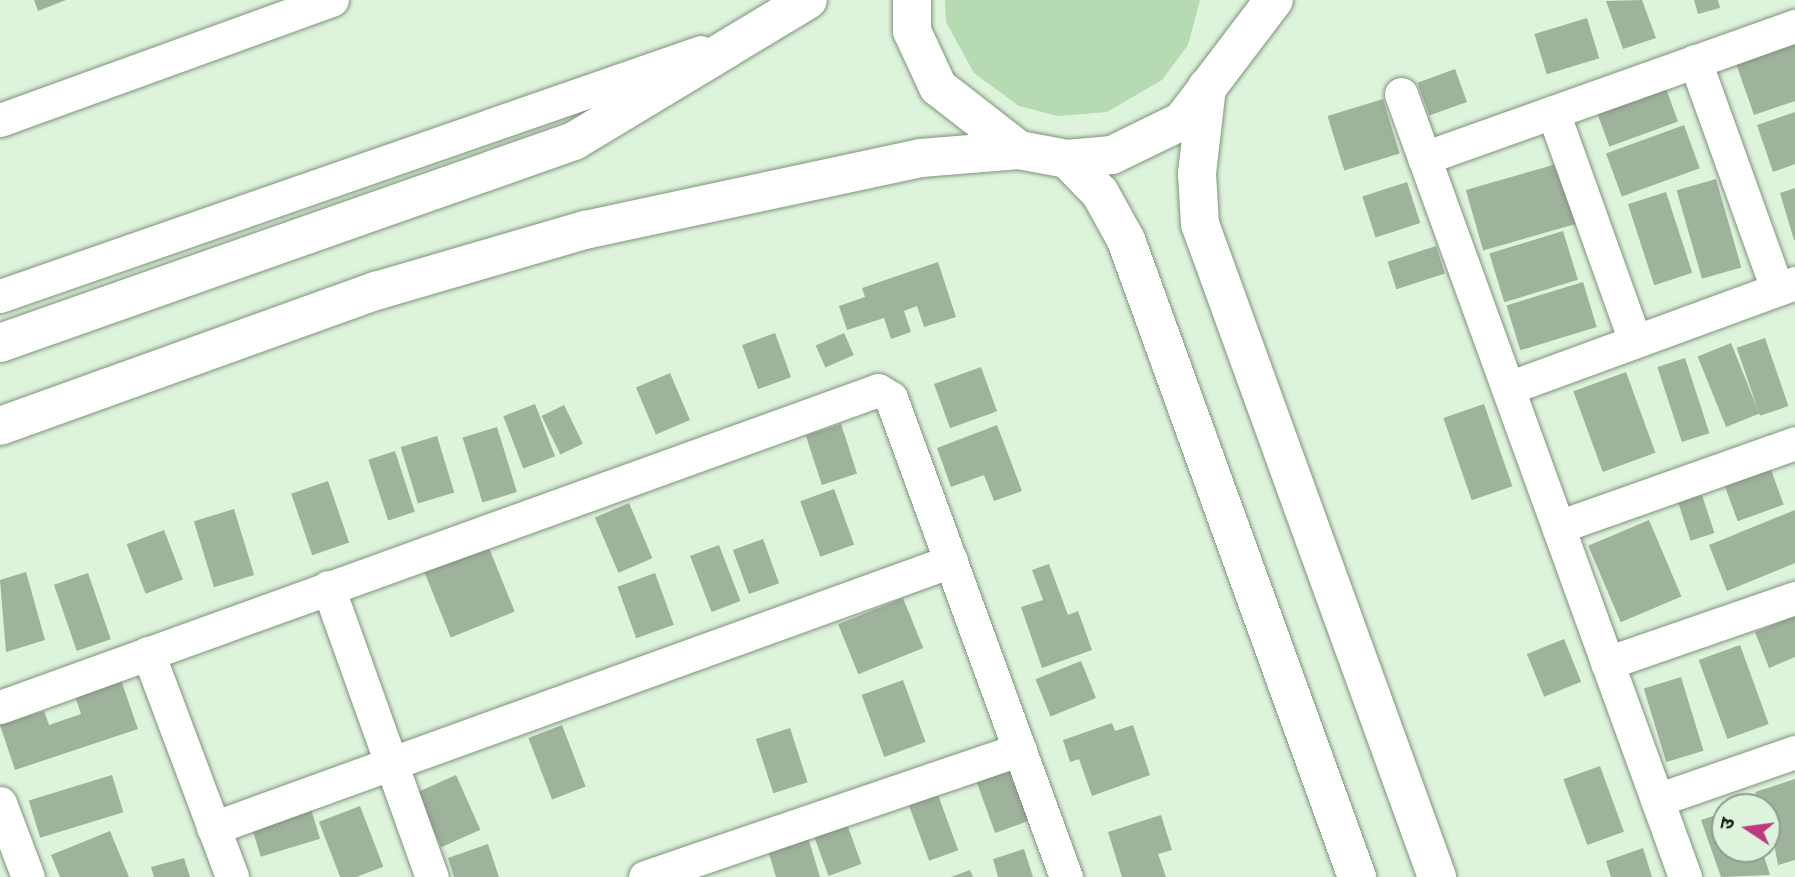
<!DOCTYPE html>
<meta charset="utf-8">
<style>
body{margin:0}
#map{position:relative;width:1795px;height:877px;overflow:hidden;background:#def3db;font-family:Signika,"Noto Sans Devanagari",sans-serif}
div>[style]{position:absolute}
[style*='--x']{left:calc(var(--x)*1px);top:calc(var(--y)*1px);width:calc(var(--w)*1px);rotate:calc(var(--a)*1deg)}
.green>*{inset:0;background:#b6dab1}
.building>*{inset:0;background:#9fb29c;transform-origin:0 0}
.roads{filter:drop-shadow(0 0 2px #7f937c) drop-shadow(0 0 2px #7f937c)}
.minor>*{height:33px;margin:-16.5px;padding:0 16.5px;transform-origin:16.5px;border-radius:16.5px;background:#fff}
.tertiary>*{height:38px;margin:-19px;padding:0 19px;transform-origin:19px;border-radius:19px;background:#fff}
span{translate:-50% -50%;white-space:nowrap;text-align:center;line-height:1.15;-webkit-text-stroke:6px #def3db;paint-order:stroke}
.north{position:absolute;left:1711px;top:793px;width:70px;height:70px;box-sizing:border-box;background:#def3db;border:2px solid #8e9d8c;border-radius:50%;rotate:283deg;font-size:19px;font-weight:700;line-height:28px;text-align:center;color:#161d15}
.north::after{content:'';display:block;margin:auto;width:24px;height:32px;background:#bd3980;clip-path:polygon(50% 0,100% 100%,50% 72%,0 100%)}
</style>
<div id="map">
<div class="green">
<div style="clip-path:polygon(945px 0,1200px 0,1188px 45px,1162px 80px,1107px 112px,1058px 116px,1019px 106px,974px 73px,946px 22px)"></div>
</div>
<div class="building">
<div style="clip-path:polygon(34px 0,66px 0,38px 11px)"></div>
<div style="clip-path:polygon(1642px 0,1656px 38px,1623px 49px,1606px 1px)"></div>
<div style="clip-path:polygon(1694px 0,1718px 0,1720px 8px,1698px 14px)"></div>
<div style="left:1587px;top:18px;width:42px;height:55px;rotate:73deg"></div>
<div style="clip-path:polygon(1795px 36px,1795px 101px,1754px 115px,1734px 58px)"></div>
<div style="left:1455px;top:69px;width:35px;height:40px;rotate:70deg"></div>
<div style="left:1664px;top:83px;width:41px;height:73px;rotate:70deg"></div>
<div style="left:1383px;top:99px;width:57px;height:58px;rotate:73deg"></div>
<div style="clip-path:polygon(1795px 112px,1795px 164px,1773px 172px,1757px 125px)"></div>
<div style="left:1684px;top:125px;width:46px;height:83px;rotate:70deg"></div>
<div style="left:1560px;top:163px;width:63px;height:98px;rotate:74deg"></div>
<div style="left:1716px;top:179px;width:92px;height:41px;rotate:74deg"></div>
<div style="left:1407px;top:182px;width:43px;height:47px;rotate:72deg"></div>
<div style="clip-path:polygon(1795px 188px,1795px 240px,1794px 240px,1780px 193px)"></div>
<div style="left:1666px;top:192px;width:85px;height:40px;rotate:72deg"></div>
<div style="left:1563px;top:231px;width:51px;height:77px;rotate:73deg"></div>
<div style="left:1436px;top:246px;width:29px;height:51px;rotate:72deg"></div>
<div style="clip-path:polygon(938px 262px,956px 317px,924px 327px,917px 306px,904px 311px,911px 332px,891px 339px,884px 318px,847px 330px,839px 306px,865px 297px,862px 288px)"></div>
<div style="left:1583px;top:282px;width:47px;height:80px;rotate:73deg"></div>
<div style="left:775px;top:333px;width:47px;height:35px;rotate:70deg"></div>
<div style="left:844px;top:333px;width:24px;height:31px;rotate:66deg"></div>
<div style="left:1765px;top:338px;width:72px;height:30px;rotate:71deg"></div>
<div style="left:1731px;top:343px;width:76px;height:36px;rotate:68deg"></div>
<div style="left:1685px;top:358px;width:79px;height:29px;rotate:72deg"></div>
<div style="left:981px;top:367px;width:47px;height:50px;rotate:70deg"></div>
<div style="left:1626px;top:372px;width:86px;height:56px;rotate:70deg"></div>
<div style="left:670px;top:373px;width:51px;height:37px;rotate:67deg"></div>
<div style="left:535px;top:404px;width:56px;height:34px;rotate:69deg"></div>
<div style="left:1484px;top:404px;width:87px;height:43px;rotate:71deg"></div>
<div style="left:564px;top:405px;width:43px;height:25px;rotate:64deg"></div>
<div style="left:841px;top:424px;width:52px;height:37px;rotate:72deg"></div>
<div style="clip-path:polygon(997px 425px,1022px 491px,994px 501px,984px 475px,951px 487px,937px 448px)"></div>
<div style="left:497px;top:427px;width:68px;height:36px;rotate:73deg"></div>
<div style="left:437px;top:436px;width:59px;height:38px;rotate:73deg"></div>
<div style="left:395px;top:451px;width:64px;height:28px;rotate:72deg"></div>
<div style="left:1770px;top:467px;width:40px;height:49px;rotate:70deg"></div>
<div style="left:328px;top:481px;width:65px;height:39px;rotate:71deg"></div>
<div style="left:834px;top:489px;width:59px;height:36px;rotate:70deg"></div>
<div style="left:1702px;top:495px;width:40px;height:25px;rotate:72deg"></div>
<div style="left:629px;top:503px;width:60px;height:37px;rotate:67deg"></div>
<div style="left:234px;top:509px;width:69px;height:42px;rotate:73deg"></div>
<div style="clip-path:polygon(1795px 510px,1795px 563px,1727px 591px,1709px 545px)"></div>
<div style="left:1649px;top:520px;width:83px;height:66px;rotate:67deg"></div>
<div style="left:164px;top:530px;width:53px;height:40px;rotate:69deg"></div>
<div style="left:763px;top:539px;width:47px;height:32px;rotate:70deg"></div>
<div style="left:487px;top:543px;width:74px;height:69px;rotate:68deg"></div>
<div style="left:719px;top:545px;width:60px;height:31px;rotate:69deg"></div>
<div style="clip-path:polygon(1049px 564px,1068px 615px,1078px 611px,1092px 650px,1042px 668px,1021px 607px,1043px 600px,1032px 570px)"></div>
<div style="clip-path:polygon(26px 572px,45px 640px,6px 652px,0 580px)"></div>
<div style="left:88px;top:573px;width:70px;height:36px;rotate:71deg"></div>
<div style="left:655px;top:573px;width:55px;height:40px;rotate:70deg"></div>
<div style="left:903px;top:598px;width:54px;height:70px;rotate:68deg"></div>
<div style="clip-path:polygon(1795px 616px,1795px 657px,1769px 668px,1755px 632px)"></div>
<div style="left:1564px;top:639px;width:46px;height:40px;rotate:68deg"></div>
<div style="left:1740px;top:645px;width:84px;height:44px;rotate:70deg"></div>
<div style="left:1081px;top:661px;width:40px;height:49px;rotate:68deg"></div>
<div style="left:1681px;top:677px;width:77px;height:39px;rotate:73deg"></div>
<div style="clip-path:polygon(121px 680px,138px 729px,15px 770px,0 725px,44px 711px,49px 725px,81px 714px,75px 696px)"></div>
<div style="left:903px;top:680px;width:66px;height:44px;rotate:70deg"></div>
<div style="clip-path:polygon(1112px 723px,1115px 731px,1133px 725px,1150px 775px,1092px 796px,1079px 759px,1070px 762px,1063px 740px)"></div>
<div style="left:562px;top:725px;width:66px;height:36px;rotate:69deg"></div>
<div style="left:790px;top:728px;width:57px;height:36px;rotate:72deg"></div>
<div style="left:1600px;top:766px;width:70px;height:39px;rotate:70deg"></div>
<div style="left:1013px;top:768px;width:55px;height:39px;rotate:70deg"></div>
<div style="left:112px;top:775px;width:39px;height:87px;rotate:73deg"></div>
<div style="left:456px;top:775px;width:60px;height:43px;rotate:66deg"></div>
<div style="clip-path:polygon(1795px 779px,1795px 860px,1778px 865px,1767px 807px,1760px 807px,1755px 792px)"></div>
<div style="left:937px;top:792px;width:62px;height:31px;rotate:70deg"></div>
<div style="left:360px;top:806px;width:65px;height:44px;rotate:69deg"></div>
<div style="left:311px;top:809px;width:31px;height:62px;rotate:73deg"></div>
<div style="clip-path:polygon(1725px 812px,1725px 849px,1767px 849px,1767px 842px,1772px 849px,1763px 853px,1770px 875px,1721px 877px,1701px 820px)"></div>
<div style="clip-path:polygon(1161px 815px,1172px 850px,1158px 854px,1166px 877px,1122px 877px,1108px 832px)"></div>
<div style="left:844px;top:816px;width:51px;height:35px;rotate:70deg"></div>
<div style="clip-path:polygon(110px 831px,129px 877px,60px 877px,51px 855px)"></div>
<div style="clip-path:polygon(806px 831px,820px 877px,776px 877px,766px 844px)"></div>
<div style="clip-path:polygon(488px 844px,499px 877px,454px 877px,448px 858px)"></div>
<div style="clip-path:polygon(1643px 848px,1652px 877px,1611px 877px,1606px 861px)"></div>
<div style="clip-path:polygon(1024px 849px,1033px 877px,998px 877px,993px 859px)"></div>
<div style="clip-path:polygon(184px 858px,190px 877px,154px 877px,151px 867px)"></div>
<div style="clip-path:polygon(970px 870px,973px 877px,951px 877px)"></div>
</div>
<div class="roads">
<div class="minor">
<div style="--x:1695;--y:61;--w:242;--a:70.2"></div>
<div style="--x:1401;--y:94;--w:833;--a:70.06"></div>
<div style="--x:1553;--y:112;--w:243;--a:70.3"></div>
<div style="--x:0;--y:120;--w:353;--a:-19.9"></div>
<div style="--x:1424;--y:158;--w:394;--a:-19.6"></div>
<div style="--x:0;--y:296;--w:742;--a:-19.19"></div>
<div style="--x:1508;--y:388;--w:306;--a:-20.1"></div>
<div style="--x:1558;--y:527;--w:251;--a:-19.5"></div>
<div style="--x:328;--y:587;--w:308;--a:70.3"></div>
<div style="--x:148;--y:653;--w:239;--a:69.4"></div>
<div style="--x:1607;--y:663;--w:199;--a:-19.1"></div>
<div style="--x:0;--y:707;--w:933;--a:-19.85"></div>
<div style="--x:878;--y:390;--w:15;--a:32"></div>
<div style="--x:891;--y:398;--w:510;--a:69.93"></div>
<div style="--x:1657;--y:800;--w:146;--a:-19.2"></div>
<div style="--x:0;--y:803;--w:79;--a:69.3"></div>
<div style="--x:213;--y:828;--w:785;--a:-19.89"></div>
<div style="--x:645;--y:877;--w:396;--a:-18.8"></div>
</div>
<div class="tertiary">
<div style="--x:912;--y:0;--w:31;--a:90"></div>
<div style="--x:912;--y:31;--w:62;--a:65.1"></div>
<div style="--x:938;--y:87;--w:103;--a:37.9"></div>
<div style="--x:1019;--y:150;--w:49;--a:10.6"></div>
<div style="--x:1067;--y:159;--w:45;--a:-5.1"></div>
<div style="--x:1112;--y:155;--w:78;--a:-25.9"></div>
<div style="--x:1182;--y:121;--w:152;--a:-52.8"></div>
<div style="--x:1207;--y:87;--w:88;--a:96.6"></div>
<div style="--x:1197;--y:174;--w:50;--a:86.6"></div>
<div style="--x:1200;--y:224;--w:695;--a:70.05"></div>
<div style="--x:1067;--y:159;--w:47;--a:45.9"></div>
<div style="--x:1100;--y:193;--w:54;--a:61"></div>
<div style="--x:1126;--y:240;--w:678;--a:70.07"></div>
<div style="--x:0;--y:343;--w:609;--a:-19.39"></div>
<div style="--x:574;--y:141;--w:273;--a:-31.1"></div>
<div style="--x:0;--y:426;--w:400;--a:-19.8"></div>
<div style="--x:376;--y:291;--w:218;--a:-16.3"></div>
<div style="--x:585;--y:230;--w:344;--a:-12.1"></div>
<div style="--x:921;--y:158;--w:98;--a:-4.7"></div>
</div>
</div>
<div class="north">उ</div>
</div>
